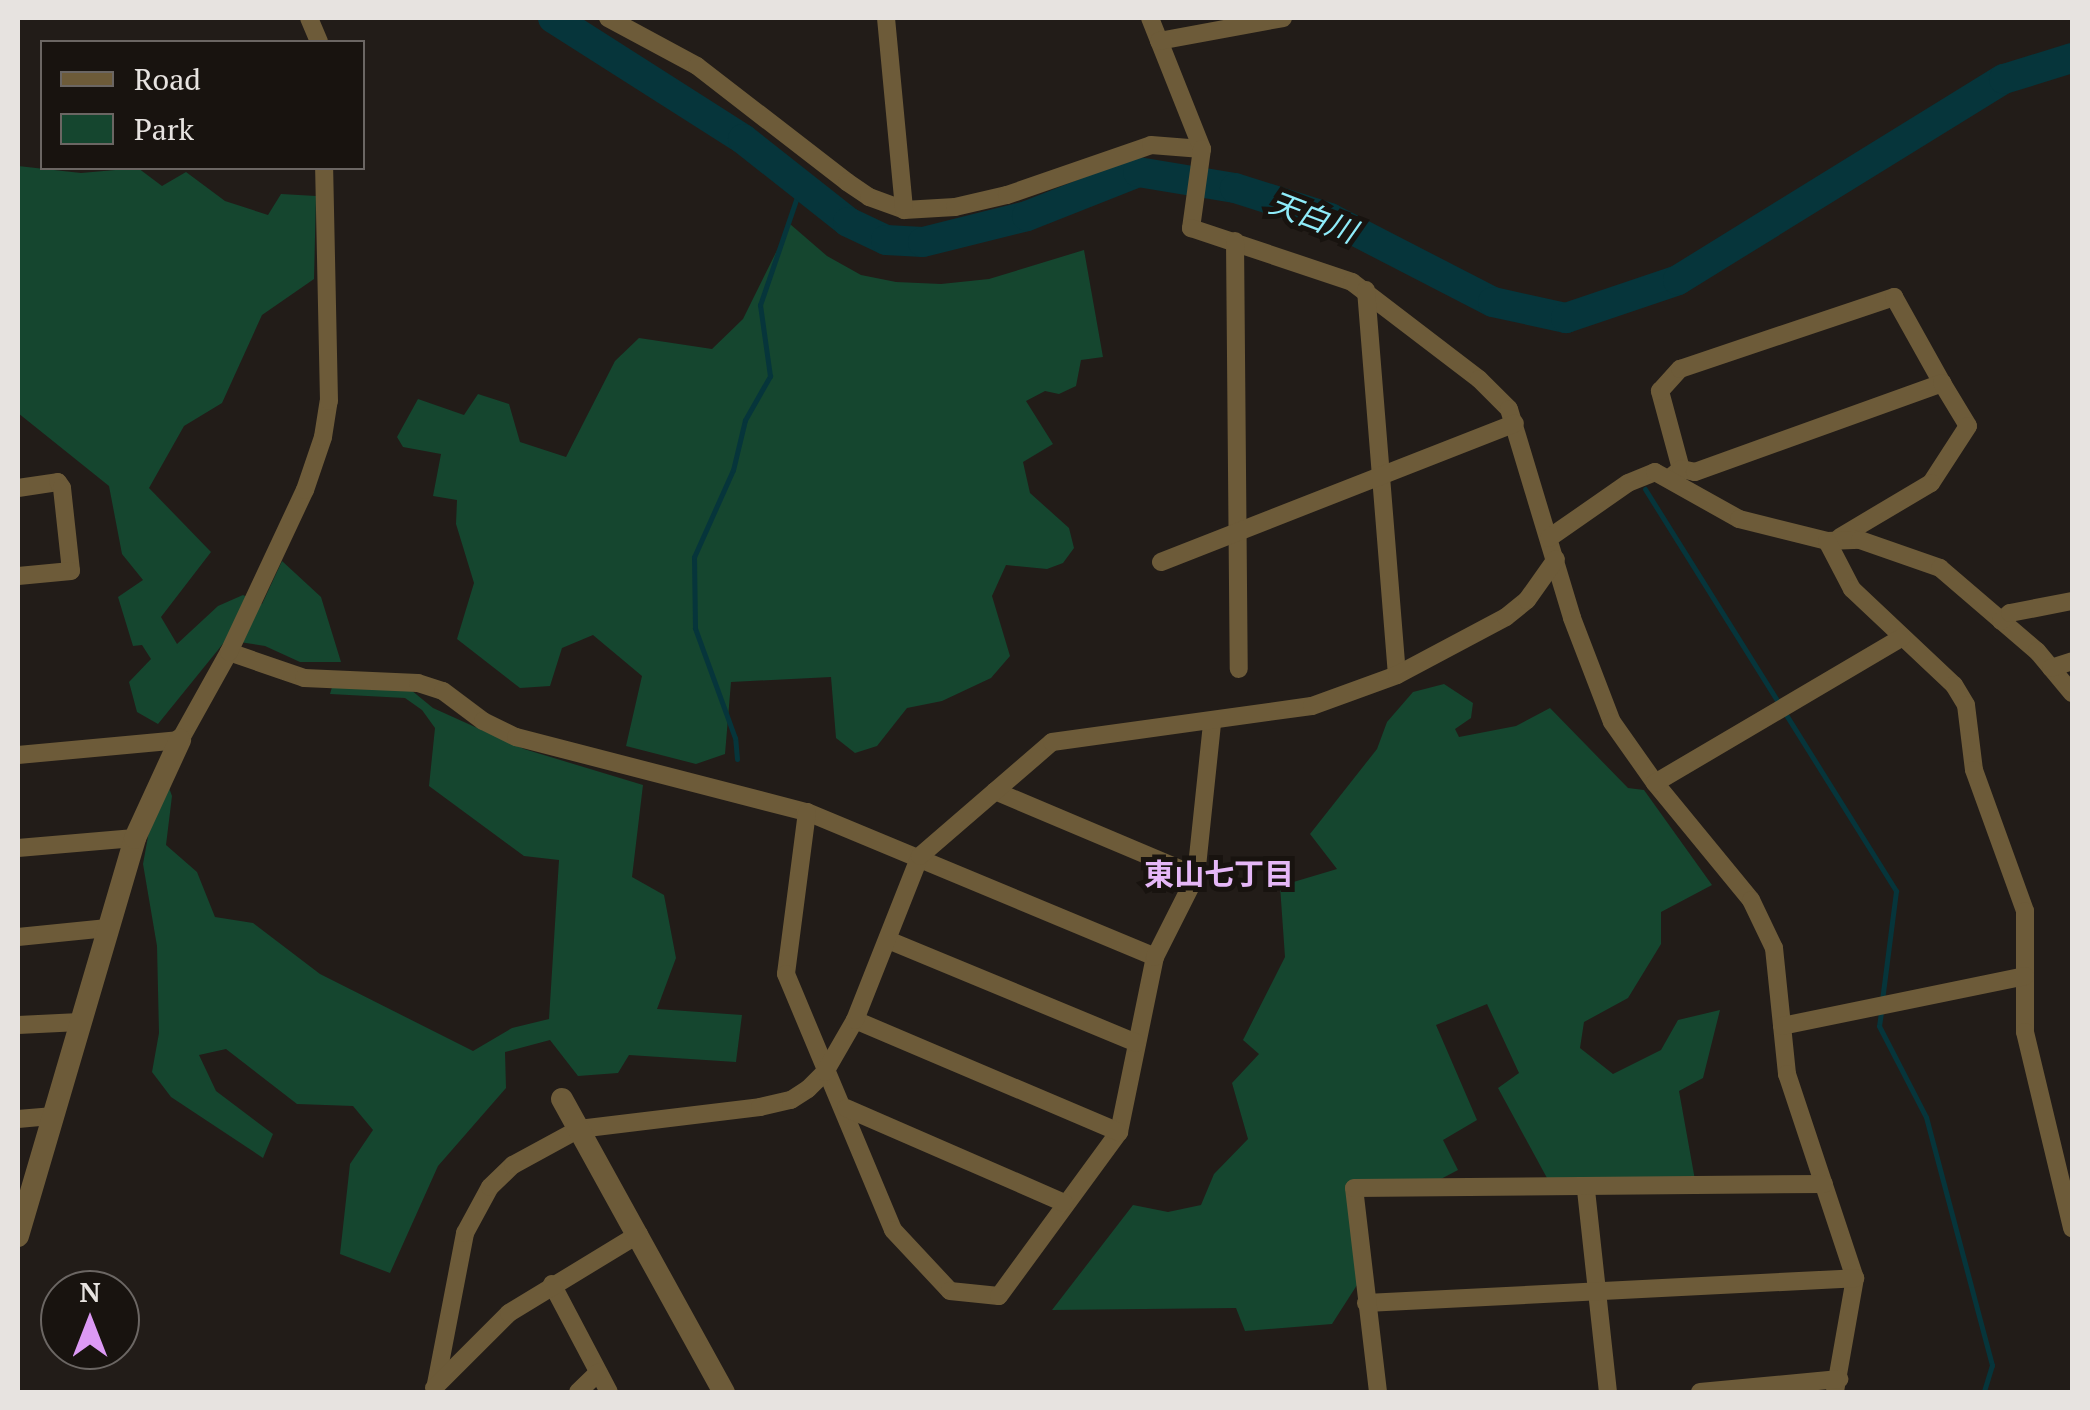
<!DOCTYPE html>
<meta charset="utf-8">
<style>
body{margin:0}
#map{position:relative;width:2090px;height:1410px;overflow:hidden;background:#221c18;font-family:"PT Serif","Noto Sans JP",serif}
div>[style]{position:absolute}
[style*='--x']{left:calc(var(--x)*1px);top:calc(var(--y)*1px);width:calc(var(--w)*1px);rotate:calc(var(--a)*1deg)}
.green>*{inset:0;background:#15462f}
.stream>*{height:5px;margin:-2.5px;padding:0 2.5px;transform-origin:2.5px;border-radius:2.5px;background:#06353b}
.river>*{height:30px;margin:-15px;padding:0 15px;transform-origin:15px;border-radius:15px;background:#06353b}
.minor>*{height:18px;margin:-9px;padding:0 9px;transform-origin:9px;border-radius:9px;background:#6d5b39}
.tertiary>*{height:22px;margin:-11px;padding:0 11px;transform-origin:11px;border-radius:11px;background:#6d5b39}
span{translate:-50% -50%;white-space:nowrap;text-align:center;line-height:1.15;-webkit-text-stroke:10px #18130f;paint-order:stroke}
.water-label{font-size:30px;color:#8fecfa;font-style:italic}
.neighbourhood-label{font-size:30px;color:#e5b7f7;font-weight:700}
.frame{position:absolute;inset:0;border:20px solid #e7e3e0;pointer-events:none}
.legend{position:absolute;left:40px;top:40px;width:325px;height:130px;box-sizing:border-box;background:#18130f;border:2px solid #6b6663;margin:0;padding:12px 18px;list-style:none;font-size:30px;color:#e7e3e0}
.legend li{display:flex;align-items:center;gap:20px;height:50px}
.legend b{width:50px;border:2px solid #6b6663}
.north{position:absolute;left:40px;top:1270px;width:100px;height:100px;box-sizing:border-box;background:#18130f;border:2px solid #6b6663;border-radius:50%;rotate:0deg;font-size:28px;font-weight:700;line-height:40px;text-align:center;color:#e7e3e0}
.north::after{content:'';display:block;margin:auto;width:35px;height:45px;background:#dc99f5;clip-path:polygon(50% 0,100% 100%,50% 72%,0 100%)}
</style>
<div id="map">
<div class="green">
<div style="clip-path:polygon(18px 166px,81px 173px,138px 168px,162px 186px,186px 172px,225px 201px,268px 215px,281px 194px,316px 196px,314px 279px,262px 315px,222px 403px,184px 426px,149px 488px,211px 552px,161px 617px,177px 644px,218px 606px,243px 595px,262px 604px,282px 561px,321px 597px,341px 662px,300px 662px,265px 646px,226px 640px,158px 724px,137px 712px,129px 682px,151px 659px,142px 645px,133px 646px,118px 597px,143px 580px,122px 554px,109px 486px,18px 413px)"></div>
<div style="clip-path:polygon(790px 224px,827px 256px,861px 275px,896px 282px,941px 284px,989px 279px,1084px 250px,1103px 357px,1081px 360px,1076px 386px,1059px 394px,1045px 391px,1026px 401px,1053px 444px,1023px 462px,1030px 493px,1069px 528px,1074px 548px,1063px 563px,1047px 569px,1006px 565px,992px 596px,1010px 656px,991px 678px,942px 701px,907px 708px,877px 746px,855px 753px,836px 738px,831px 677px,731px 682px,725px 754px,696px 764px,626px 746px,642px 676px,593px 635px,562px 648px,550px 686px,520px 688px,457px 639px,474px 583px,456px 524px,457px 500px,433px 496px,441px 454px,403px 447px,397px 437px,418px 399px,464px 415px,478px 394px,509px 404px,520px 442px,566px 457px,615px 361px,639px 338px,712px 349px,743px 319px)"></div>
<div style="clip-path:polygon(1444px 684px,1473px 703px,1471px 718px,1455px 729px,1459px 737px,1516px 726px,1550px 708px,1628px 788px,1644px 790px,1712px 885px,1661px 912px,1661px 944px,1628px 998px,1584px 1022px,1580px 1048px,1613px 1074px,1661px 1050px,1678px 1020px,1720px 1010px,1703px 1078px,1679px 1091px,1695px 1180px,1547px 1178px,1498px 1088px,1519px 1073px,1487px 1004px,1436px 1025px,1477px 1120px,1443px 1140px,1458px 1170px,1437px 1181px,1347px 1183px,1357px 1285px,1332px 1324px,1245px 1331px,1236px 1308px,1052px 1310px,1133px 1205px,1168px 1212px,1201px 1205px,1214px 1174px,1248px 1139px,1232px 1083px,1259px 1054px,1243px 1040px,1285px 957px,1280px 886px,1337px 869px,1310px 834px,1377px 749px,1387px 722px,1413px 692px)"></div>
<div style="clip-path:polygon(332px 687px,411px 690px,433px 708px,524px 749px,643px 785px,632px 877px,664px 895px,676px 958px,657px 1009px,742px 1015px,736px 1062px,629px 1055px,618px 1073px,578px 1076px,550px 1040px,505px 1052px,506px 1088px,438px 1166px,390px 1273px,340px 1254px,350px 1164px,373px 1130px,353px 1106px,297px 1104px,226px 1049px,199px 1055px,216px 1091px,273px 1134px,263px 1158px,171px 1097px,152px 1072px,159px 1033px,157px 946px,143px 864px,149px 831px,168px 785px,172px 796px,166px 845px,197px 872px,215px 917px,253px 923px,320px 974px,473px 1051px,512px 1028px,549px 1019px,559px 860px,524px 856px,429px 786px,435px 728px,422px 710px,405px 698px,330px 694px)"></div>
</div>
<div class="stream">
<div style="--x:1645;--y:489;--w:474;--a:58"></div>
<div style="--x:1896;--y:891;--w:111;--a:97.3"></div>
<div style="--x:737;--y:759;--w:21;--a:-95"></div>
<div style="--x:735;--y:738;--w:117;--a:-110"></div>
<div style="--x:695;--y:628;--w:71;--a:-90.8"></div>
<div style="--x:694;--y:557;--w:95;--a:-65.9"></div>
<div style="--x:733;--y:470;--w:51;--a:-76.5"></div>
<div style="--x:745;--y:420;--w:51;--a:-60.4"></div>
<div style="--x:770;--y:376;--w:72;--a:-98"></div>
<div style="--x:760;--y:305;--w:127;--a:-71.1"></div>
<div style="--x:1881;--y:1012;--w:14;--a:98"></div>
<div style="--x:1879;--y:1026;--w:102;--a:62.7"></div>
<div style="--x:1926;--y:1117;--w:257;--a:75.1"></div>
<div style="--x:1992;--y:1365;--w:28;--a:107"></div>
</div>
<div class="river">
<div style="--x:553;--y:18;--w:225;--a:32.5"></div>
<div style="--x:743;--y:139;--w:134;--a:38.3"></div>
<div style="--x:848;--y:222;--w:42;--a:25.3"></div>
<div style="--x:886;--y:240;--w:37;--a:3"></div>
<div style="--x:923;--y:242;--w:107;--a:-14"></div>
<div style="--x:1027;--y:216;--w:119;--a:-21.6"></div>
<div style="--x:1138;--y:172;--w:98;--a:9.4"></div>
<div style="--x:1235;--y:188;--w:100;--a:17.5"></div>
<div style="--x:1330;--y:218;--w:183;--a:27.3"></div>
<div style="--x:1493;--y:302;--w:75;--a:12.4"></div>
<div style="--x:1566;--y:318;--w:118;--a:-18.7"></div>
<div style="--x:1678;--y:280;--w:383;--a:-31.7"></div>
<div style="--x:2004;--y:79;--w:71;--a:-17.2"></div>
</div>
<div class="minor">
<div style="--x:309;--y:18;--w:26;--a:67"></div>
<div style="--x:608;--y:18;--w:101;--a:28.3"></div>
<div style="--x:697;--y:66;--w:190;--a:37.7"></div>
<div style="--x:847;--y:182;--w:27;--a:34"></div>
<div style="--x:869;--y:197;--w:37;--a:20"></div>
<div style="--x:904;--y:210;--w:51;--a:-3.4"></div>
<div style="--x:955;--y:207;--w:53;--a:-13"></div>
<div style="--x:1007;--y:195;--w:152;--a:-19.1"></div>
<div style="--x:1151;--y:145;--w:51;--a:4.5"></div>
<div style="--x:886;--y:18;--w:193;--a:84.6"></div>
<div style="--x:1150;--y:18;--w:141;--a:68.3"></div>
<div style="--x:1202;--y:149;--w:80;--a:97.9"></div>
<div style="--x:1191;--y:228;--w:170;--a:18.5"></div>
<div style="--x:1352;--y:282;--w:160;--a:37.4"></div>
<div style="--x:1479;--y:379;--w:42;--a:45"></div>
<div style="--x:1509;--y:409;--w:218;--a:73.2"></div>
<div style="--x:1572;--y:618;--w:111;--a:69"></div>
<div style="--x:1612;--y:722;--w:75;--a:54.8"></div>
<div style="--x:1655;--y:783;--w:151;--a:50.6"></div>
<div style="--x:1751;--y:900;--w:53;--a:64.4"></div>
<div style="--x:1774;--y:948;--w:127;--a:84.1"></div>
<div style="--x:1787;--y:1074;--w:215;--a:71.6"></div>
<div style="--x:1855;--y:1278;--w:116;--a:100"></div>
<div style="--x:1159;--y:41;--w:126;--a:-10.5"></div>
<div style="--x:1235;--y:241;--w:428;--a:89.5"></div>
<div style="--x:1366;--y:290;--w:386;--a:85.4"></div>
<div style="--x:1681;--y:469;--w:81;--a:-105.1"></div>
<div style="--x:1660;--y:391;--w:30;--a:-48"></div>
<div style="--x:1680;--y:369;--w:226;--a:-18.6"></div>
<div style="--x:1894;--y:297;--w:98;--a:60.8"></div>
<div style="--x:1671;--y:477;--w:13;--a:-39"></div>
<div style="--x:1681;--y:469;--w:14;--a:12"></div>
<div style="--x:1695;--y:472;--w:263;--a:-19.8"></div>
<div style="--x:1942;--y:383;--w:50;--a:58.8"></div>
<div style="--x:1968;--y:426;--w:68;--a:123"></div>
<div style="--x:1931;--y:483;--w:106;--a:149.3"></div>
<div style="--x:18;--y:488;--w:40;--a:-8.5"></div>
<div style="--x:58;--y:482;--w:7;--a:56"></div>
<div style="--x:62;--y:488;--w:83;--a:83.8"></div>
<div style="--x:71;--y:571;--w:53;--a:174.6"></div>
<div style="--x:1549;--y:538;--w:96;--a:-34.8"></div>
<div style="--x:1628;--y:483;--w:29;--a:-22"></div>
<div style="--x:1655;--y:472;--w:96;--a:29.2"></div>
<div style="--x:1739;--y:519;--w:91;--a:14"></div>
<div style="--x:1827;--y:541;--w:33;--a:-2"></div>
<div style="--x:1860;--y:540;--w:85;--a:19.3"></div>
<div style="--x:1940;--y:568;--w:128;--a:40.6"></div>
<div style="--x:2037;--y:651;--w:55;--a:50.2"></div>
<div style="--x:1827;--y:541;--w:54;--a:62.5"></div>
<div style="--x:1852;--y:589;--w:140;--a:43.3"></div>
<div style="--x:1954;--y:685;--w:23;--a:59"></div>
<div style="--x:1966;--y:705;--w:65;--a:83"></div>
<div style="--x:1974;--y:770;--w:150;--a:70.1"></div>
<div style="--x:2025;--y:911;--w:121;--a:90"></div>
<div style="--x:2025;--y:1032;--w:202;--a:76.5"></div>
<div style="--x:1161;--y:562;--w:380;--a:-21.4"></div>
<div style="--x:2001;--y:621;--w:12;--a:-42"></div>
<div style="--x:2010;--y:613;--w:63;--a:-11"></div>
<div style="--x:229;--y:652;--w:79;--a:19.1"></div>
<div style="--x:304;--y:678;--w:114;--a:2.5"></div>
<div style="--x:418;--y:683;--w:26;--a:18"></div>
<div style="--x:443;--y:691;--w:50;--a:36.9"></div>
<div style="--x:483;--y:721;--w:37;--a:26"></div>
<div style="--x:516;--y:737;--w:301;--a:14.5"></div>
<div style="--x:807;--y:812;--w:377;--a:22.6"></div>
<div style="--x:2051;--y:668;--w:22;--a:-18"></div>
<div style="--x:18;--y:755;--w:163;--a:-5.3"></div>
<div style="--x:180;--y:740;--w:101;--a:-60.9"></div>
<div style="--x:229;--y:652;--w:179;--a:-64.9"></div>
<div style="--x:305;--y:490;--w:56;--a:-71.2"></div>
<div style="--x:323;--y:437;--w:36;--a:-81"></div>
<div style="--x:329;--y:401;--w:233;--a:-91.2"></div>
<div style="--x:1655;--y:783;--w:286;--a:-30.5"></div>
<div style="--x:995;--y:791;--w:218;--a:22.9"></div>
<div style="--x:807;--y:812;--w:163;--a:97.4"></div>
<div style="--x:786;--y:974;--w:277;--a:67.3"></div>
<div style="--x:893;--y:1230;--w:83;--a:46.9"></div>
<div style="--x:950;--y:1291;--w:49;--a:5.8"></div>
<div style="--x:999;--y:1296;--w:203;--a:-53.8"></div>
<div style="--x:1119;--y:1132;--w:179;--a:-78.4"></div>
<div style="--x:1155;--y:957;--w:91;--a:-63.2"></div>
<div style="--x:1196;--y:876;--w:154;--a:-84"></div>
<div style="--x:18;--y:848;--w:117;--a:-4.9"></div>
<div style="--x:18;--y:937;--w:90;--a:-5.7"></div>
<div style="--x:888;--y:940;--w:269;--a:22.5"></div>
<div style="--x:855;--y:1020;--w:287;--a:23"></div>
<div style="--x:18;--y:1025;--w:62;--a:-2.8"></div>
<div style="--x:1782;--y:1026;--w:248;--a:-11.6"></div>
<div style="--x:846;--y:1108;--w:238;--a:23.5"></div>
<div style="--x:18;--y:1119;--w:33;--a:-5"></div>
<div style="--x:1586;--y:1190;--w:203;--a:83.8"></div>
<div style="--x:552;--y:1284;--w:122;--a:62.2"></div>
<div style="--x:1366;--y:1303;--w:490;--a:-2.9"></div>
<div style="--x:436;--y:1384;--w:154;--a:-79.1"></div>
<div style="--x:465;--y:1233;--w:52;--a:-61.5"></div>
<div style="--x:490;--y:1187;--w:32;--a:-44"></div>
<div style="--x:513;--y:1165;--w:75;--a:-28.6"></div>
<div style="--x:579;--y:1129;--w:182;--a:-6.9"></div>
<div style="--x:760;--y:1107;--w:32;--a:-13"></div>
<div style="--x:791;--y:1100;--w:20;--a:-33"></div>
<div style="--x:808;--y:1089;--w:24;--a:-45"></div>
<div style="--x:825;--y:1072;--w:60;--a:-60"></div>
<div style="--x:855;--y:1020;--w:176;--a:-68.4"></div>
<div style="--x:920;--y:856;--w:174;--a:-40.8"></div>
<div style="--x:1052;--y:742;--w:262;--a:-7.9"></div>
<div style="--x:1312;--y:706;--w:90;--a:-20"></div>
<div style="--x:1397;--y:675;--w:123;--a:-28"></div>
<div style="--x:1506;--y:617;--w:27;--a:-39"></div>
<div style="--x:1527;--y:600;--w:50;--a:-54.7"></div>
<div style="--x:434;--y:1388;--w:106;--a:-45"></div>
<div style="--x:509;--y:1313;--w:152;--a:-31.3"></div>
<div style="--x:578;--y:1392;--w:28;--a:-44"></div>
<div style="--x:1378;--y:1392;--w:205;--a:-96.7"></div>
<div style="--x:1354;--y:1188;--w:470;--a:-0.5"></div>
<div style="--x:1700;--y:1392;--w:140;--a:-5.3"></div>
</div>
<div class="tertiary">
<div style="--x:562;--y:1099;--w:335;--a:61.1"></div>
<div style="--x:18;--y:1236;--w:415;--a:-73.6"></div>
<div style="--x:135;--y:838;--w:108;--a:-65.3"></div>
</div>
<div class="water-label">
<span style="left:1313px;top:217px;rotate:21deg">天白川</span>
</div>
<div class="neighbourhood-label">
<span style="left:1219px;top:874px">東山七丁目</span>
</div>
<div class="frame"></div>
<ul class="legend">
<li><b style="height:12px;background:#6d5b39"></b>Road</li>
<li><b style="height:28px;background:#15462f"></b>Park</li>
</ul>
<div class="north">N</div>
</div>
